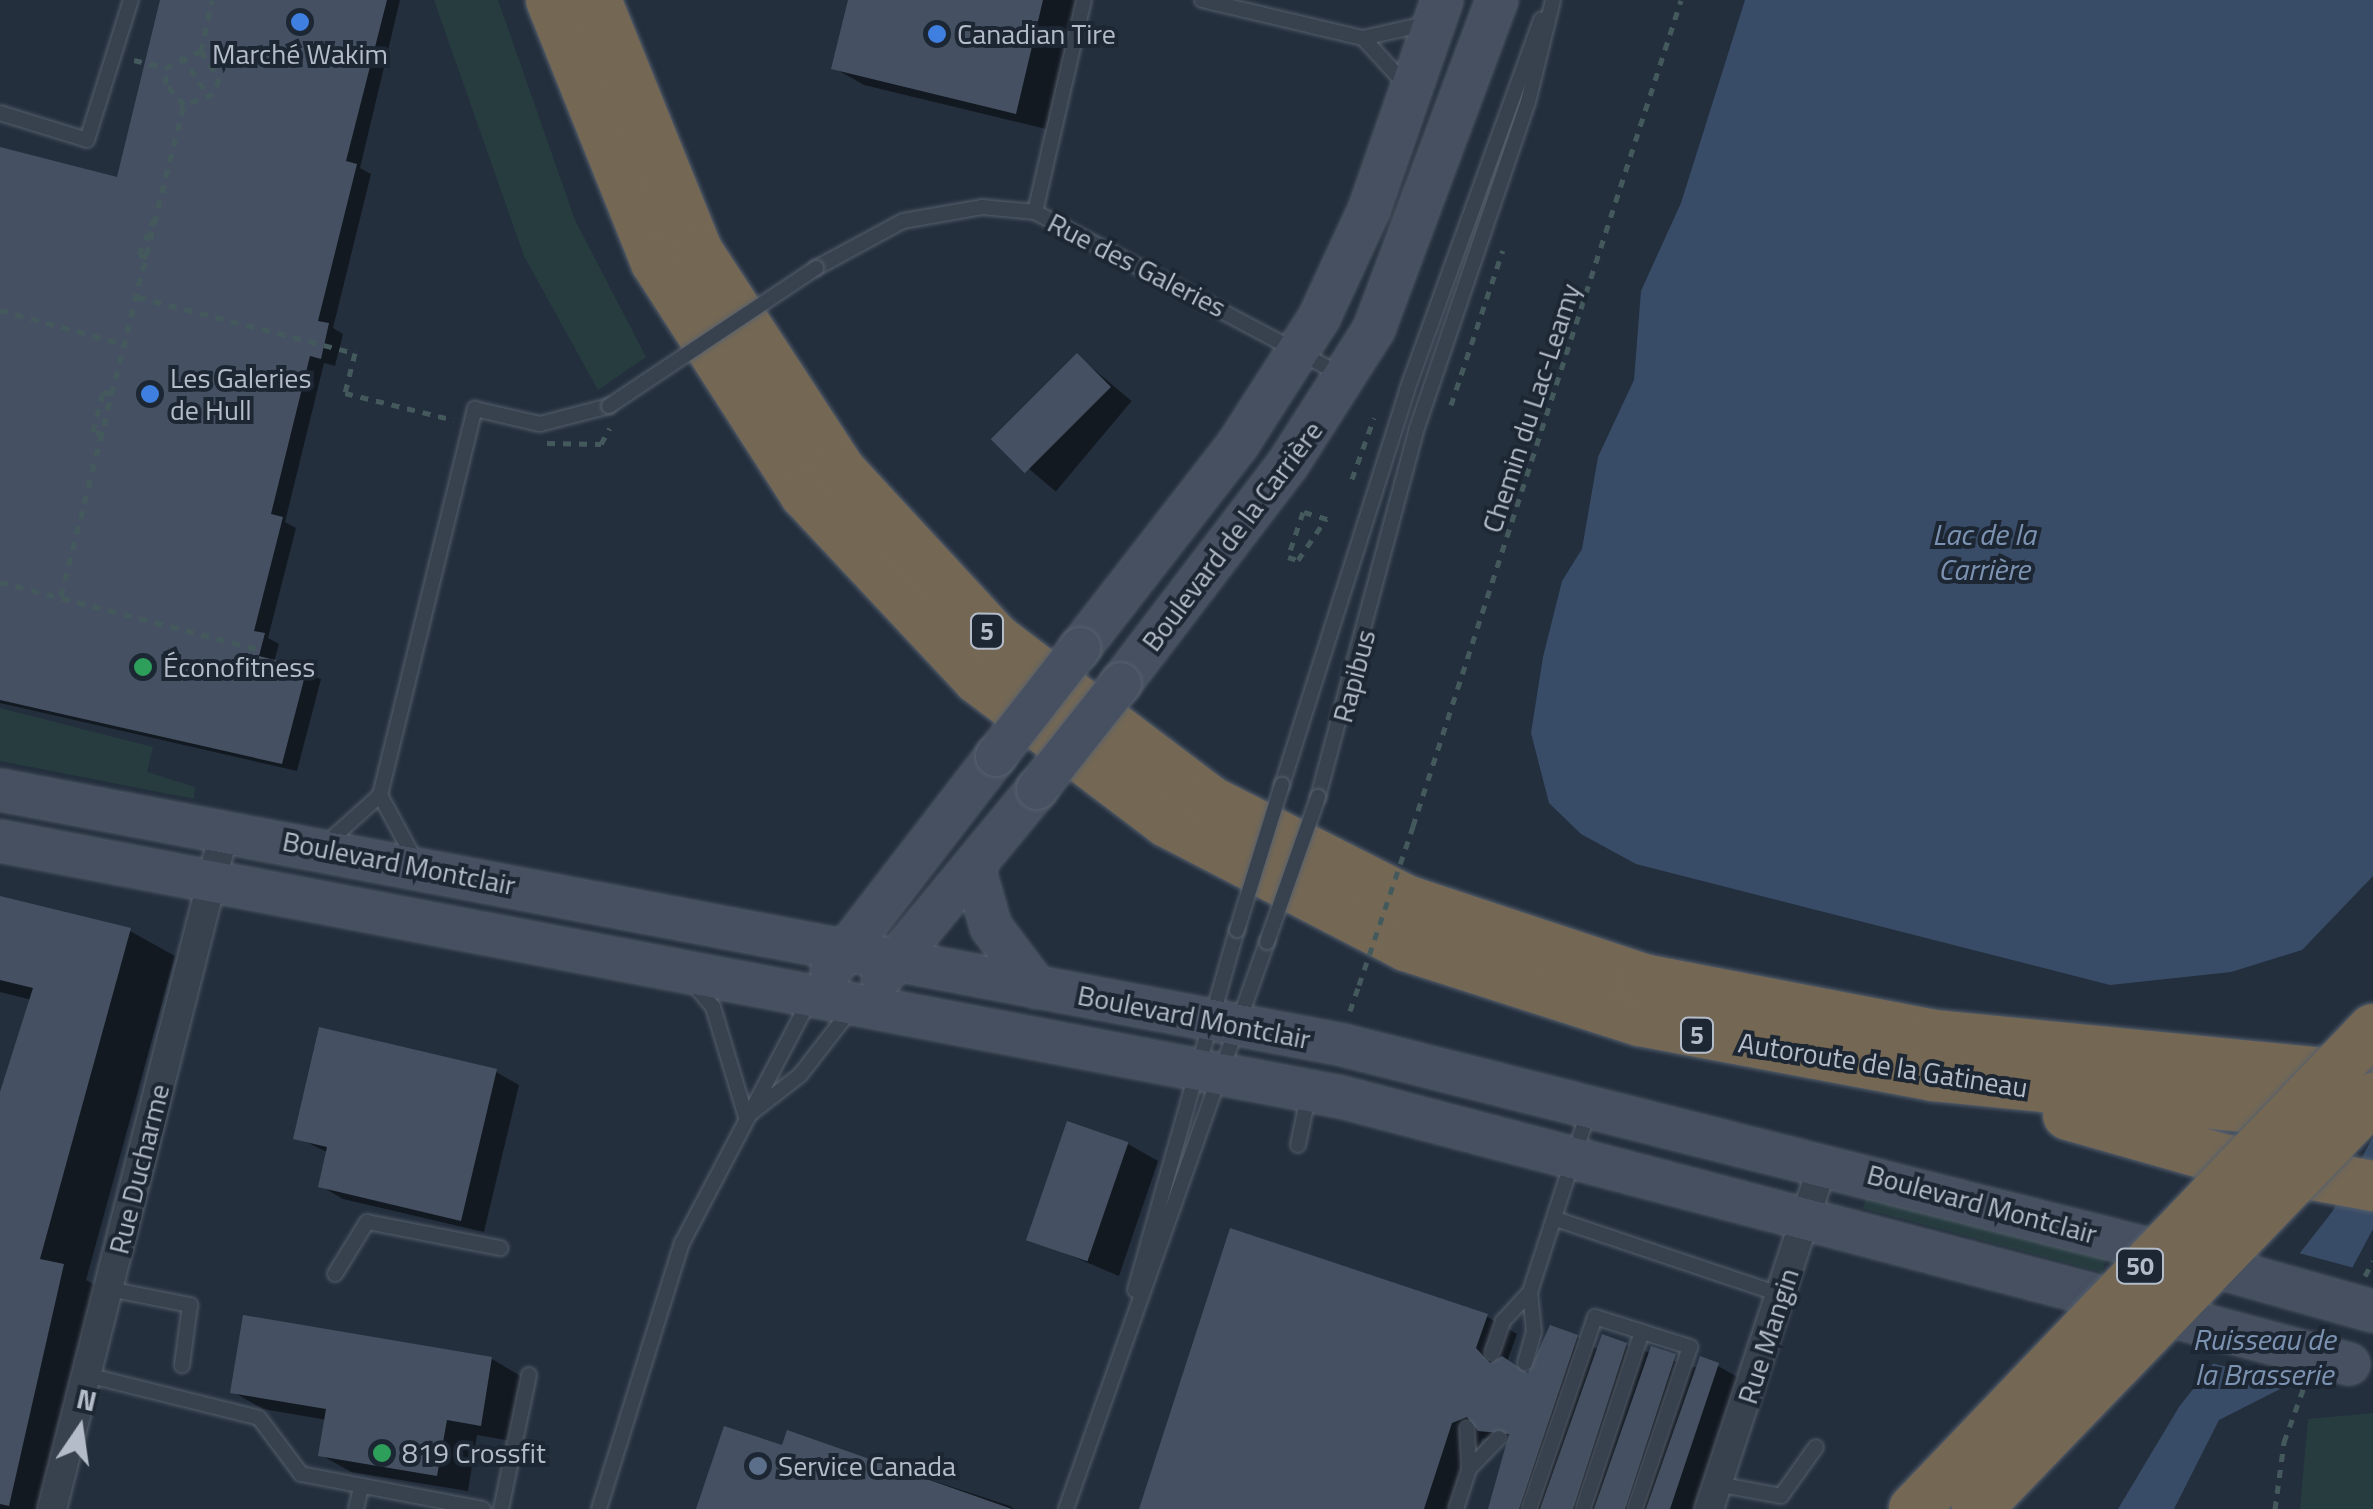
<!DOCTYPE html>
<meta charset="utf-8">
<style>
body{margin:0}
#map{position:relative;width:2373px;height:1509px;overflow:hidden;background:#242f3e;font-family:"Titillium Web",sans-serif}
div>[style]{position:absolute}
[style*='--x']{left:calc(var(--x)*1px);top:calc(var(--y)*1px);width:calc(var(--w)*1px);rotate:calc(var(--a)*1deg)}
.green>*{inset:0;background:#263c3f;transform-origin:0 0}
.water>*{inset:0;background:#394c67}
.pier>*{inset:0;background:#242f3e}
.shadow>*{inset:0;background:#0007;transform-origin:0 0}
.building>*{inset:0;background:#455162;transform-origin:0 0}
.path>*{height:5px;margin-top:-2.5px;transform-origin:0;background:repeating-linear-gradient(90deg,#44595c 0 8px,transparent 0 16px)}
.roads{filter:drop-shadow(0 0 2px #565f6c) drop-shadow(0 0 2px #565f6c)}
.lane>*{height:14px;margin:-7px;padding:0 7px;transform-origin:7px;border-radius:7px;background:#38414e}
.street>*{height:28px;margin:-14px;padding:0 14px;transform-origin:14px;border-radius:14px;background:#38414e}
.secondary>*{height:40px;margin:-20px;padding:0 20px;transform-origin:20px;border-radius:20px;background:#465061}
.highway>*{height:50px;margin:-25px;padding:0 25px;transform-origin:25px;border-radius:25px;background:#746855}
.path-bridge>*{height:5px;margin-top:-2.5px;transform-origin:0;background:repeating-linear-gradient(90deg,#44595c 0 8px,transparent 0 16px)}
.bridges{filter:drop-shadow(0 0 2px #565f6c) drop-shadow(0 0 2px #565f6c)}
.lane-bridge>*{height:14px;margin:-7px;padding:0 7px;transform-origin:7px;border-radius:7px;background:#38414e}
.secondary-bridge>*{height:40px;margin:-20px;padding:0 20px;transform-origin:20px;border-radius:20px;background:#465061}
.highway-bridge>*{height:50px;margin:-25px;padding:0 25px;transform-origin:25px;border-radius:25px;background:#746855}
.dots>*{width:28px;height:28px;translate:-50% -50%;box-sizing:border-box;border:5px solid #1d2633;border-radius:50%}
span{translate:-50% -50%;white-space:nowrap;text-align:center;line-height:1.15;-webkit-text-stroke:8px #1d2633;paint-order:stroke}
.shield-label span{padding:2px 8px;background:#1d2633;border:2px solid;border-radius:8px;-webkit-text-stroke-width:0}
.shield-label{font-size:25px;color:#b4bcc9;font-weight:700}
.poi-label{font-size:28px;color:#b4bcc9}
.left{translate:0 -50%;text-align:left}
.street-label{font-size:28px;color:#b4bcc9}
.water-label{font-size:30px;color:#7c92b1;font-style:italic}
.north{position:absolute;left:30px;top:1379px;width:100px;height:100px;-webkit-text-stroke:8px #1d2633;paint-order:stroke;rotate:13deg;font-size:28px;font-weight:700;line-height:40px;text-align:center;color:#b4bcc9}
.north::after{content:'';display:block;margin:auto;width:35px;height:45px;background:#b4bcc9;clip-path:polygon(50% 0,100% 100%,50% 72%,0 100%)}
</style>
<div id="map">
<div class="green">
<div style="clip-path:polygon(434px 0,498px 0,575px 220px,646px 357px,598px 390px,524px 256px)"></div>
<div style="clip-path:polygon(0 708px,153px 747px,147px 772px,195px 787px,194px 799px,0 761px)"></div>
<div style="left:1867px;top:1193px;width:248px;height:16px;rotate:15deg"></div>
<div style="clip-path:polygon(2373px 1413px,2373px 1509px,2300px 1509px,2308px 1419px)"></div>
</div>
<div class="water">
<div style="clip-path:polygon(1745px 0,2373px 0,2373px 876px,2302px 950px,2231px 972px,2110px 985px,1636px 864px,1581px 834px,1549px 803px,1531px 733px,1543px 657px,1562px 581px,1582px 549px,1598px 457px,1634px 380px,1641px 291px,1681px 203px)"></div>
<div style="clip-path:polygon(2373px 1137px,2373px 1229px,2290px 1384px,2219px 1420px,2174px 1509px,2118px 1509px,2179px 1407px,2332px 1212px)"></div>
</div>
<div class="pier">
<div style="clip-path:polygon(2295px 1252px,2358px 1269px,2295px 1385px,2208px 1362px)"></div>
</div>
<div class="shadow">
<div style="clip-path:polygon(162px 0,400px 0,360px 168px,371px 174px,333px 328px,343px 334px,335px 366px,324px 363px,285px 522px,296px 528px,268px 638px,279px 644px,274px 662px,321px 679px,297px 771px,0 703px,0 149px,119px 180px)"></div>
<div style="clip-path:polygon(851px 0,1077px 0,1046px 129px,864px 85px,834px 68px)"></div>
<div style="left:1078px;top:356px;width:70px;height:118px;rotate:40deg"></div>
<div style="clip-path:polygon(0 899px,130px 931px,175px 956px,86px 1280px,108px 1292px,58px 1509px,0 1509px,0 1117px,32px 1000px,0 992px)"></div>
<div style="clip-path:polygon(496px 1072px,519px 1085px,484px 1232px,343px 1199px,321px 1186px,329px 1153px,296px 1137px)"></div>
<div style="clip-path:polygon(1128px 1144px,1158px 1161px,1119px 1276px,1029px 1238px)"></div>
<div style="clip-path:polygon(1486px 1316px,1517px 1334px,1507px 1362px,1530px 1375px,1577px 1337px,1599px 1350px,1626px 1345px,1697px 1368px,1718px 1366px,1748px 1383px,1705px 1509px,1491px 1509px,1512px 1445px,1496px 1436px,1482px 1439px,1459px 1509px,1141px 1509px)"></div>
<div style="clip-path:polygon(492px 1359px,522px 1377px,511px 1441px,477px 1435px,468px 1491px,351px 1472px,321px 1455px,327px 1420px,263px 1409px,233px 1392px)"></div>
<div style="clip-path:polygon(788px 1433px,1010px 1506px,1014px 1509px,699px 1509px,784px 1448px)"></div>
</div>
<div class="building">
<div style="clip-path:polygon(160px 0,387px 0,346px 161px,357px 164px,318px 321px,329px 323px,321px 359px,310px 356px,271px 514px,283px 517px,254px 631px,265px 633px,259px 656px,307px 668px,282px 764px,0 700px,0 147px,117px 177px)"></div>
<div style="clip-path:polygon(848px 0,1043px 0,1016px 114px,831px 69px)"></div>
<div style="left:1077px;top:353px;width:48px;height:122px;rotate:45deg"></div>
<div style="clip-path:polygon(0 896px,131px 928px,40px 1259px,64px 1264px,9px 1506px,0 1504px,0 1092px,33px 988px,0 980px)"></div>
<div style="clip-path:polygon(319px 1027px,497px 1069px,461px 1221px,318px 1187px,327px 1147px,293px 1139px)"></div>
<div style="left:1067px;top:1121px;width:65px;height:126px;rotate:19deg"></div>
<div style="clip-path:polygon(1230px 1228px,1488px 1314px,1476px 1348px,1490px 1363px,1502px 1356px,1528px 1373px,1550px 1325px,1578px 1335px,1519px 1509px,1488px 1509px,1509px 1434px,1478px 1431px,1467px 1417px,1452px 1423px,1424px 1509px,1139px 1509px)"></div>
<div style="clip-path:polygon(243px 1315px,492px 1357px,481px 1426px,447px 1420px,437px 1476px,318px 1456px,326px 1409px,230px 1393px)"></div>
<div style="clip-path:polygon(1602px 1334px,1627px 1343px,1573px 1509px,1540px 1509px)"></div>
<div style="clip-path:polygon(1651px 1346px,1676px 1354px,1625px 1509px,1594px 1509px)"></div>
<div style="clip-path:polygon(1700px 1356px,1719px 1363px,1670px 1509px,1646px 1509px)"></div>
<div style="clip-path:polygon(724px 1426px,782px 1445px,787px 1430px,1012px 1509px,696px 1509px)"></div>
</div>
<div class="path">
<div style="--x:201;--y:51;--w:52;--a:-77.8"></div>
<div style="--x:182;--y:55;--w:49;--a:57.6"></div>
<div style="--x:134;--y:60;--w:32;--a:14"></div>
<div style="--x:147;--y:257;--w:8;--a:-166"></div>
<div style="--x:139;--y:255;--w:47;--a:-67.3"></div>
<div style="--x:138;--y:297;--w:224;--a:14.5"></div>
<div style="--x:355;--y:353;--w:41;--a:104"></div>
<div style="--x:345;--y:393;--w:112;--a:13.9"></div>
<div style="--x:0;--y:310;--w:132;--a:15.4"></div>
<div style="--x:1451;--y:405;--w:163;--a:-71.5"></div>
<div style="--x:104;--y:434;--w:11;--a:-170"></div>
<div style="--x:93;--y:432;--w:41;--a:-76"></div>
<div style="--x:103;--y:392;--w:10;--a:11"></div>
<div style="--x:547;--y:443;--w:54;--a:1.1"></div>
<div style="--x:601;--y:444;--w:18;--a:-61"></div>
<div style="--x:1352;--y:479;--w:65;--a:-70.2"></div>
<div style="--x:1303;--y:512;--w:47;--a:108.4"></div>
<div style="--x:1288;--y:557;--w:10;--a:17"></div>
<div style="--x:1298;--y:560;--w:50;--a:-55.7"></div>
<div style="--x:1304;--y:512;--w:27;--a:17"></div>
<div style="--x:0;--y:582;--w:270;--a:14.6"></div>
<div style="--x:61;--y:596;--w:506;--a:-75.94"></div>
<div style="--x:184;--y:105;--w:28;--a:-131"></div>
<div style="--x:166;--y:84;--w:16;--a:-94"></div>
<div style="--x:165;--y:68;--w:40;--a:-25"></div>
<div style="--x:201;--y:51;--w:33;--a:57"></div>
<div style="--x:219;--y:79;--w:16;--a:112"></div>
<div style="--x:213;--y:94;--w:31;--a:159"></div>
<div style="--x:1413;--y:826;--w:868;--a:-72.02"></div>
<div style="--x:1350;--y:1011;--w:28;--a:-71"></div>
<div style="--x:2365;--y:1276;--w:17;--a:-62"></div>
<div style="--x:2275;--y:1509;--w:68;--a:-82.3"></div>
<div style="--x:2284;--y:1442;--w:59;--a:-70"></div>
</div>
<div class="roads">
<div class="lane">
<div style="--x:1202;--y:0;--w:165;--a:13.3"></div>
<div style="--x:1363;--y:38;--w:69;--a:-12.6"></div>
<div style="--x:1363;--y:38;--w:64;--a:47.5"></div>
<div style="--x:0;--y:113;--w:91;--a:17.2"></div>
<div style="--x:87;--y:140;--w:147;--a:-72.6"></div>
<div style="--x:1035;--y:212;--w:218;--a:-77"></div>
<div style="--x:816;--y:268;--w:99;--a:-28.4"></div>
<div style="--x:903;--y:221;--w:80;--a:-10"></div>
<div style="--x:982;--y:207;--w:53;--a:5.4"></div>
<div style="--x:1035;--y:212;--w:347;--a:28"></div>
<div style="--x:1282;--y:785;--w:414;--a:-72.4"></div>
<div style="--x:1407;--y:390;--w:394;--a:-70.1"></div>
<div style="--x:1318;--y:797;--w:382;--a:-75"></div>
<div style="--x:1417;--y:428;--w:344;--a:-71.2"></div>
<div style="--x:1528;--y:102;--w:105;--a:-76.2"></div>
<div style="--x:329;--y:841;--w:69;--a:-42"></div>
<div style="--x:414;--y:858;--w:72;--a:-118.4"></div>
<div style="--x:380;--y:795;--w:398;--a:-76.2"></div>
<div style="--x:475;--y:409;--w:67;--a:13"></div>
<div style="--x:540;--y:424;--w:71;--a:-14.6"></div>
<div style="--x:691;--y:981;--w:34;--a:50"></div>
<div style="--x:713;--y:1007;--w:115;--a:73.3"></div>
<div style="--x:750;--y:1114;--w:63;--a:-38"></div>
<div style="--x:800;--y:1075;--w:85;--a:-52.2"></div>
<div style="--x:1298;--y:1145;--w:54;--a:-78.3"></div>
<div style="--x:1556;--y:1219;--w:238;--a:18.6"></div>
<div style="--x:335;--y:1274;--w:61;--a:-58.4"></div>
<div style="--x:367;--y:1222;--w:136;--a:11.1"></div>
<div style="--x:109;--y:1289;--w:83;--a:11.2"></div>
<div style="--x:190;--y:1305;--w:61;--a:97.6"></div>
<div style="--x:1135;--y:1290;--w:374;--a:-74.2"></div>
<div style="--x:1492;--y:1353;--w:34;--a:-71"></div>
<div style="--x:1503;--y:1321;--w:40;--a:-47"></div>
<div style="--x:1530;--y:1292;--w:192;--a:-72.1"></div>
<div style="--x:1525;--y:1363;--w:32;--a:-74"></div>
<div style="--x:1534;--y:1332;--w:40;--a:-95.7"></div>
<div style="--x:87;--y:1375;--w:177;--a:14"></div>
<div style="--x:259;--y:1418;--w:70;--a:53.1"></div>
<div style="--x:301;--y:1474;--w:185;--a:10.9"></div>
<div style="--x:1467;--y:1428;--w:41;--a:87.2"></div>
<div style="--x:1469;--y:1469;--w:43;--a:-45.9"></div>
<div style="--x:1717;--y:1484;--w:65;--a:10.6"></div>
<div style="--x:1781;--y:1496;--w:60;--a:-54.5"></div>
<div style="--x:356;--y:1509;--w:23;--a:-77"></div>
<div style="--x:501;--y:1509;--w:137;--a:-78.2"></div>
<div style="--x:599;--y:1509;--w:279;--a:-72.7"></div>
<div style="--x:682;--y:1243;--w:276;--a:-62.3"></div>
<div style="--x:1066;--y:1509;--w:602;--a:-70.48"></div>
<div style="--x:1456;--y:1509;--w:42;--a:-72"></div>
<div style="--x:1529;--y:1509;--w:203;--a:-71"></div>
<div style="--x:1595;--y:1317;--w:100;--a:17.5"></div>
<div style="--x:1690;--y:1347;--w:171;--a:108.8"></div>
<div style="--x:1583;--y:1509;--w:187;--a:-71.6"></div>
</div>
<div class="street">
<div style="--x:52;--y:1509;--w:702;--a:-75.73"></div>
<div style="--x:1709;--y:1509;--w:366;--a:-71.7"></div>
</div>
<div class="secondary">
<div style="--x:1080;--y:648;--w:258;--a:-52.2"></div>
<div style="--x:1238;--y:444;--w:150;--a:-57.3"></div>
<div style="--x:1319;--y:318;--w:119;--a:-65.2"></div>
<div style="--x:1369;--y:210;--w:222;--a:-70.8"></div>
<div style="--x:1121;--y:683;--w:275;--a:-52.7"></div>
<div style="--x:1288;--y:464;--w:160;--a:-57.5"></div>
<div style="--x:1374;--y:329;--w:351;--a:-69.5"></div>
<div style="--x:0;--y:790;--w:1367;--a:10.75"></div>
<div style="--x:1343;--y:1045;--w:868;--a:14.21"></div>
<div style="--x:0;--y:841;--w:1365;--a:10.81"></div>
<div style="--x:1341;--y:1097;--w:825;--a:14.74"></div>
<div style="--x:974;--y:868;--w:61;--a:73.9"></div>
<div style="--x:991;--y:927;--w:76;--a:53"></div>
<div style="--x:831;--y:970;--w:270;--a:-52.4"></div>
<div style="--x:882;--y:977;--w:244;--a:-50.5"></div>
</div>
<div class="highway">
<div style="--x:551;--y:0;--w:282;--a:68.2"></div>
<div style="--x:656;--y:262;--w:276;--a:57.3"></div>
<div style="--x:805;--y:494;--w:253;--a:46.9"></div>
<div style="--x:978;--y:679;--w:237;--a:37.1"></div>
<div style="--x:1167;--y:822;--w:269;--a:27.4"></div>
<div style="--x:1406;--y:946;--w:246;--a:17.8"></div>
<div style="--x:1640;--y:1021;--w:299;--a:10.6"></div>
<div style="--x:1934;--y:1076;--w:396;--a:5.7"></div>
<div style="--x:596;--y:0;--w:272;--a:68"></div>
<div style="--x:698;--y:252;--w:260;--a:56.9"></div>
<div style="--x:840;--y:470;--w:230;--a:47.3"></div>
<div style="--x:996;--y:639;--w:268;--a:37.1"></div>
<div style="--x:1210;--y:801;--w:220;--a:26.8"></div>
<div style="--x:1406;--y:900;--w:250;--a:18.4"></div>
<div style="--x:1643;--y:979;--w:297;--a:10.9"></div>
<div style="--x:1935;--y:1035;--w:431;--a:5.6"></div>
<div style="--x:2068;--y:1115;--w:157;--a:15.9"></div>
<div style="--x:2219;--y:1158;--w:157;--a:10.3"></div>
</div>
</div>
<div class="path-bridge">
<div style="--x:1359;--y:985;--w:168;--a:-71.2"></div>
</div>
<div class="bridges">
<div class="lane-bridge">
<div style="--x:609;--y:406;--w:249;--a:-33.7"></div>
<div style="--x:1237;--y:930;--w:152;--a:-72.8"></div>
<div style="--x:1267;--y:942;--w:154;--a:-70.6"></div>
</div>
<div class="secondary-bridge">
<div style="--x:996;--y:756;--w:137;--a:-52.1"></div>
<div style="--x:1037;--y:789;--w:135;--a:-51.6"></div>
<div style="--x:2202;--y:1263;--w:178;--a:15.7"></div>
<div style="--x:2156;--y:1312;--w:200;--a:15.1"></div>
</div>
<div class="highway-bridge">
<div style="--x:1914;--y:1509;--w:664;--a:-46.28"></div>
<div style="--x:1977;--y:1509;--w:571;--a:-46.06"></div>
</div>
</div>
<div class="dots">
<div style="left:300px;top:22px;background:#3f7fe0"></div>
<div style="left:937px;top:34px;background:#3f7fe0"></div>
<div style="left:150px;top:394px;background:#3f7fe0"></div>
<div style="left:143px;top:667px;background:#2e9e5b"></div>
<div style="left:382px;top:1453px;background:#2e9e5b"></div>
<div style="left:758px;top:1466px;background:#5c6f8a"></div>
</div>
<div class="shield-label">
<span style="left:987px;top:631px">5</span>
<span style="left:1697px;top:1035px">5</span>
<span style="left:2140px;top:1266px">50</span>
</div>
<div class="poi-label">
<span class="left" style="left:957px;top:34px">Canadian Tire</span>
<span style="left:300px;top:54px">Marché Wakim</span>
<span class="left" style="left:170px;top:394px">Les Galeries<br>de Hull</span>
<span class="left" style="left:163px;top:667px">Éconofitness</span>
<span class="left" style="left:402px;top:1453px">819 Crossfit</span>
<span class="left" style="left:778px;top:1466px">Service Canada</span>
</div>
<div class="street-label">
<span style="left:1137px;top:265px;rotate:27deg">Rue des Galeries</span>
<span style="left:1531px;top:408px;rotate:-72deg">Chemin du Lac-Leamy</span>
<span style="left:1232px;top:536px;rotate:-53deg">Boulevard de la Carrière</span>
<span style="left:1354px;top:676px;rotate:-75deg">Rapibus</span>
<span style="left:399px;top:863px;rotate:11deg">Boulevard Montclair</span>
<span style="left:1194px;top:1017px;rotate:11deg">Boulevard Montclair</span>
<span style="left:1883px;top:1065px;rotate:9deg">Autoroute de la Gatineau</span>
<span style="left:139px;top:1169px;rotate:-76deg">Rue Ducharme</span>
<span style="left:1982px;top:1204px;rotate:15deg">Boulevard Montclair</span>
<span style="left:1768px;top:1336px;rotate:-72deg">Rue Mangin</span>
</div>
<div class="water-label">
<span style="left:1984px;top:551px">Lac de la<br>Carrière</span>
<span style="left:2264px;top:1356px">Ruisseau de<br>la Brasserie</span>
</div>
<div class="north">N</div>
</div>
